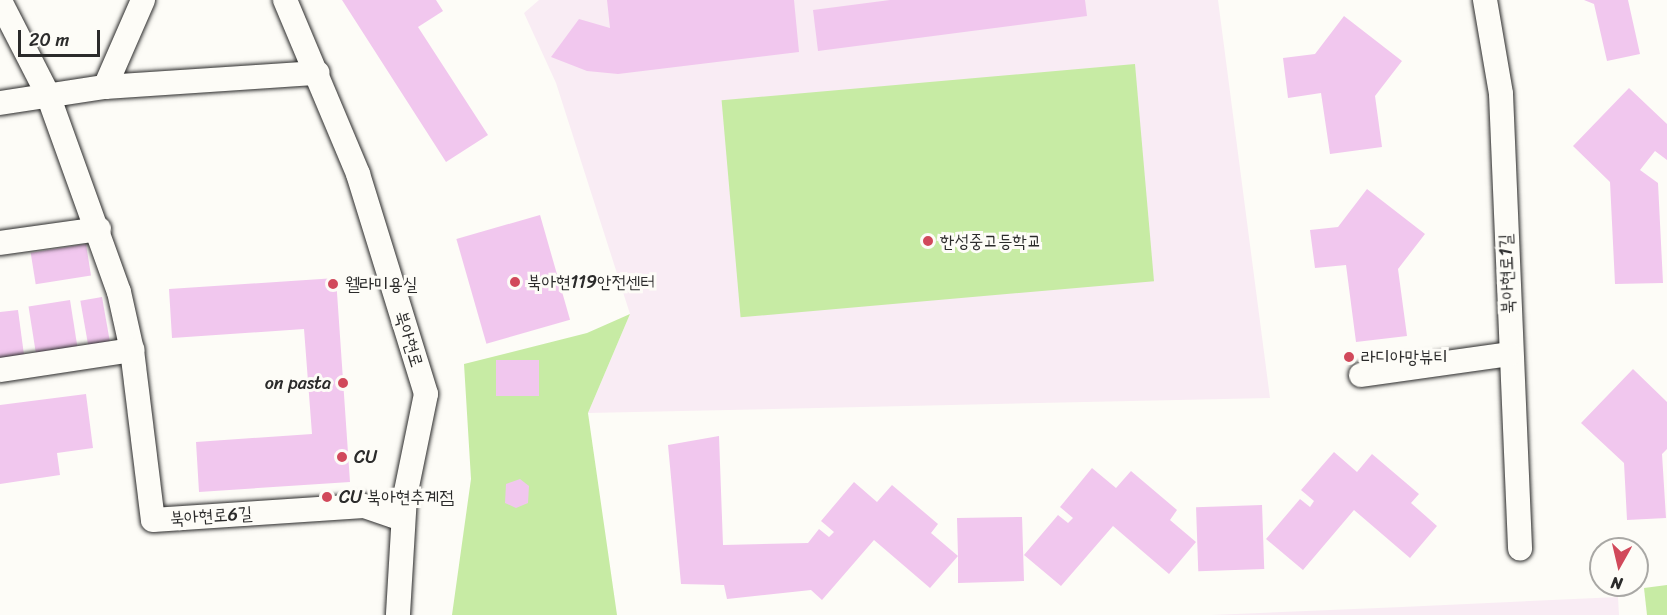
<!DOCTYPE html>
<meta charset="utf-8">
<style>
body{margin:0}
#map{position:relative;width:1667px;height:615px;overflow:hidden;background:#fdfcf7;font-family:Sriracha,"Poor Story",sans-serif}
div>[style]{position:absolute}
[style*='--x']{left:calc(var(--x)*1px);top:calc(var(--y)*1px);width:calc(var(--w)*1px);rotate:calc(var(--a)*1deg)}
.built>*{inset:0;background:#f9ecf4}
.green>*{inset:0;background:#c7eba4;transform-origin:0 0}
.building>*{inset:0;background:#f1c7ee;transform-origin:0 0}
.roads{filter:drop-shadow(0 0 2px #2b2b2b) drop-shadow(0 0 2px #2b2b2b)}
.street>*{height:24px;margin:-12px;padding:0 12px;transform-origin:12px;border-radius:12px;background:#fdfcf7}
.dots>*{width:16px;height:16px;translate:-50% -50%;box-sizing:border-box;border:3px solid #fdfcf7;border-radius:50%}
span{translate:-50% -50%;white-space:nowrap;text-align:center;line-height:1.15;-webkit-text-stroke:6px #fdfcf7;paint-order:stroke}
.poi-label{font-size:18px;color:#2b2b2b}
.left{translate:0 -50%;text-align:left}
.right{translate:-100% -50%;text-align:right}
.street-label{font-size:18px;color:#2b2b2b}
.north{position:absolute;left:1589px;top:537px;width:60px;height:60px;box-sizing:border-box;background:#fdfcf7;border:2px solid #a9a8a5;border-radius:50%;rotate:188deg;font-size:16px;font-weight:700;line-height:24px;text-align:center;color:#2b2b2b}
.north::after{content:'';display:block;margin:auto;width:21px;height:27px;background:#d1495b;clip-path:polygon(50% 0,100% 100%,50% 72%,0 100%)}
.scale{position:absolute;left:18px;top:30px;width:82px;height:27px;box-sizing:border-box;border:3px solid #2b2b2b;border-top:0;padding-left:8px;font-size:18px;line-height:21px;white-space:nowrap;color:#2b2b2b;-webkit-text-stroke:4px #fdfcf7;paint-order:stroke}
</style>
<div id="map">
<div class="built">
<div style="clip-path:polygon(539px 0,1218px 0,1270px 398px,588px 413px,630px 314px,556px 83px,524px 13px)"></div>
<div style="clip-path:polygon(1618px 597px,1619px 615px,1211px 615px,1402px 607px)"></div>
</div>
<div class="green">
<div style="left:1135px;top:64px;width:218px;height:415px;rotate:85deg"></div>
<div style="clip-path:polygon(630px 314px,588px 413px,617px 615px,452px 615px,471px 479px,464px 364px,587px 333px)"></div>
<div style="clip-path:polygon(1667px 585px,1667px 615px,1647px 615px,1644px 588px)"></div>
</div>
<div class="building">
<div style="clip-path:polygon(342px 0,436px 0,443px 11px,418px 27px,488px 135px,446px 162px)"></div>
<div style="clip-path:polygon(607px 0,794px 0,799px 52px,618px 74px,587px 71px,551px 57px,579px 19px,610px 28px)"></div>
<div style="clip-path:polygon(890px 0,1085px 0,1087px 16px,818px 51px,813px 10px)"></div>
<div style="clip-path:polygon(1584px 0,1628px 0,1640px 54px,1607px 61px,1594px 4px)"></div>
<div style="clip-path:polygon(1344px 16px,1402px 61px,1375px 96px,1382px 147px,1330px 154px,1321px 93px,1288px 98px,1283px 58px,1315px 54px)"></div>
<div style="clip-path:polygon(1629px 88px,1667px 124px,1667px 160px,1655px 151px,1640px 170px,1658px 183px,1663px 283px,1615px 284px,1610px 182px,1573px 146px)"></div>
<div style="clip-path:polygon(1367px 189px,1425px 234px,1398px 269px,1407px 336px,1356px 342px,1346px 265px,1315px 268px,1310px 230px,1338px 227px)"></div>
<div style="left:540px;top:215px;width:109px;height:87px;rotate:74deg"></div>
<div style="left:86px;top:244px;width:32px;height:56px;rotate:81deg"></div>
<div style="clip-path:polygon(336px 278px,350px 482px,199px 492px,196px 442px,312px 434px,304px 329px,172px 338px,169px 289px)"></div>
<div style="left:102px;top:297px;width:46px;height:22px;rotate:80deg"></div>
<div style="left:70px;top:300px;width:50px;height:42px;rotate:81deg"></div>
<div style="clip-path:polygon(18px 310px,24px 355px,0 359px,0 312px)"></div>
<div style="left:539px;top:360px;width:36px;height:43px;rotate:90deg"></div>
<div style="clip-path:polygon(1633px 369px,1667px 402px,1667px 449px,1662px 454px,1666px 518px,1627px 520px,1624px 463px,1581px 423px)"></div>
<div style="clip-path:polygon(86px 394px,93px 448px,57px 453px,60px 475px,0 484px,0 405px)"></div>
<div style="clip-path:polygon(719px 436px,723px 545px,808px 543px,819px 529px,829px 537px,834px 532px,821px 521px,854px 482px,877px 502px,892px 485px,938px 524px,931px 533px,958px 556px,957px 518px,1022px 517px,1024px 581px,958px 583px,958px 556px,930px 588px,874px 540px,822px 600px,811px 590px,727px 599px,724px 585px,681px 584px,668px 445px)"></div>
<div style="clip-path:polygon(1334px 452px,1357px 472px,1372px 454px,1419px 494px,1411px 503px,1437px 526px,1410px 558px,1354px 510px,1303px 570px,1266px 539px,1300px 499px,1310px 507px,1314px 501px,1301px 490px)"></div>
<div style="clip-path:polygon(1092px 468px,1116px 488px,1131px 471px,1177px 510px,1170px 520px,1196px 542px,1169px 574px,1113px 526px,1061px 586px,1024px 555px,1058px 515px,1068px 523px,1073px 518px,1060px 507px)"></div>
<div style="clip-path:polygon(520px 479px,529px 486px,528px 503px,516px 508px,505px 503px,506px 484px)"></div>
<div style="left:1262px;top:505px;width:64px;height:66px;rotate:88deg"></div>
</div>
<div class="roads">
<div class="street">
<div style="--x:285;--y:0;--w:189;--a:67.2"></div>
<div style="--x:358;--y:174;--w:230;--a:72.8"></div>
<div style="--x:426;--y:394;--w:104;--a:101.6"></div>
<div style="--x:405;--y:496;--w:119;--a:93.4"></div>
<div style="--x:1485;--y:0;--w:95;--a:80.3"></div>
<div style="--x:1501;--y:94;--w:455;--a:87.6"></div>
<div style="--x:0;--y:1;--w:106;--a:62.9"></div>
<div style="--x:48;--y:95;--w:209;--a:70.2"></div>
<div style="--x:119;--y:292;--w:59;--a:77.4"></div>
<div style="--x:132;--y:350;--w:171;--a:83"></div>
<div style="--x:153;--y:520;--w:211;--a:-3.8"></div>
<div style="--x:364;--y:506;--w:40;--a:18.9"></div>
<div style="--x:105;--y:87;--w:95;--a:-66.4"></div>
<div style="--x:0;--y:103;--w:106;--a:-8.7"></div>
<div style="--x:105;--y:87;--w:213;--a:-3.8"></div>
<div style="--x:0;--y:243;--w:100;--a:-8"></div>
<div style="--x:0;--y:370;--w:134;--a:-8.6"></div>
<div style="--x:1361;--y:375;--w:150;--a:-8"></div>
</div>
</div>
<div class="dots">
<div style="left:928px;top:241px;background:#d1495b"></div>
<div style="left:515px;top:282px;background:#d1495b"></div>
<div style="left:333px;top:284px;background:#d1495b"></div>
<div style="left:1349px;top:357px;background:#d1495b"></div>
<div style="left:343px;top:383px;background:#d1495b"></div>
<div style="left:342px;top:457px;background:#d1495b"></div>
<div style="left:327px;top:497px;background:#d1495b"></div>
</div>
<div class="poi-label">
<span class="left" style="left:940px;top:241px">한성중고등학교</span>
<span class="left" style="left:527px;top:282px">북아현119안전센터</span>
<span class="left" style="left:345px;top:284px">웰라미용실</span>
<span class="left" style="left:1361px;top:357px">라디아망뷰티</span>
<span class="right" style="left:331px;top:383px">on pasta</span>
<span class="left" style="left:354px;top:457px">CU</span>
<span class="left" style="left:339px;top:497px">CU 북아현추계점</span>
</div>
<div class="street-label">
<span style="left:1507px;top:274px;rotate:-92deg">북아현로1길</span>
<span style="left:409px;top:339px;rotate:73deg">북아현로</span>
<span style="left:211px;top:516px;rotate:-4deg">북아현로6길</span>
</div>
<div class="north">N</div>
<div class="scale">20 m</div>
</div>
